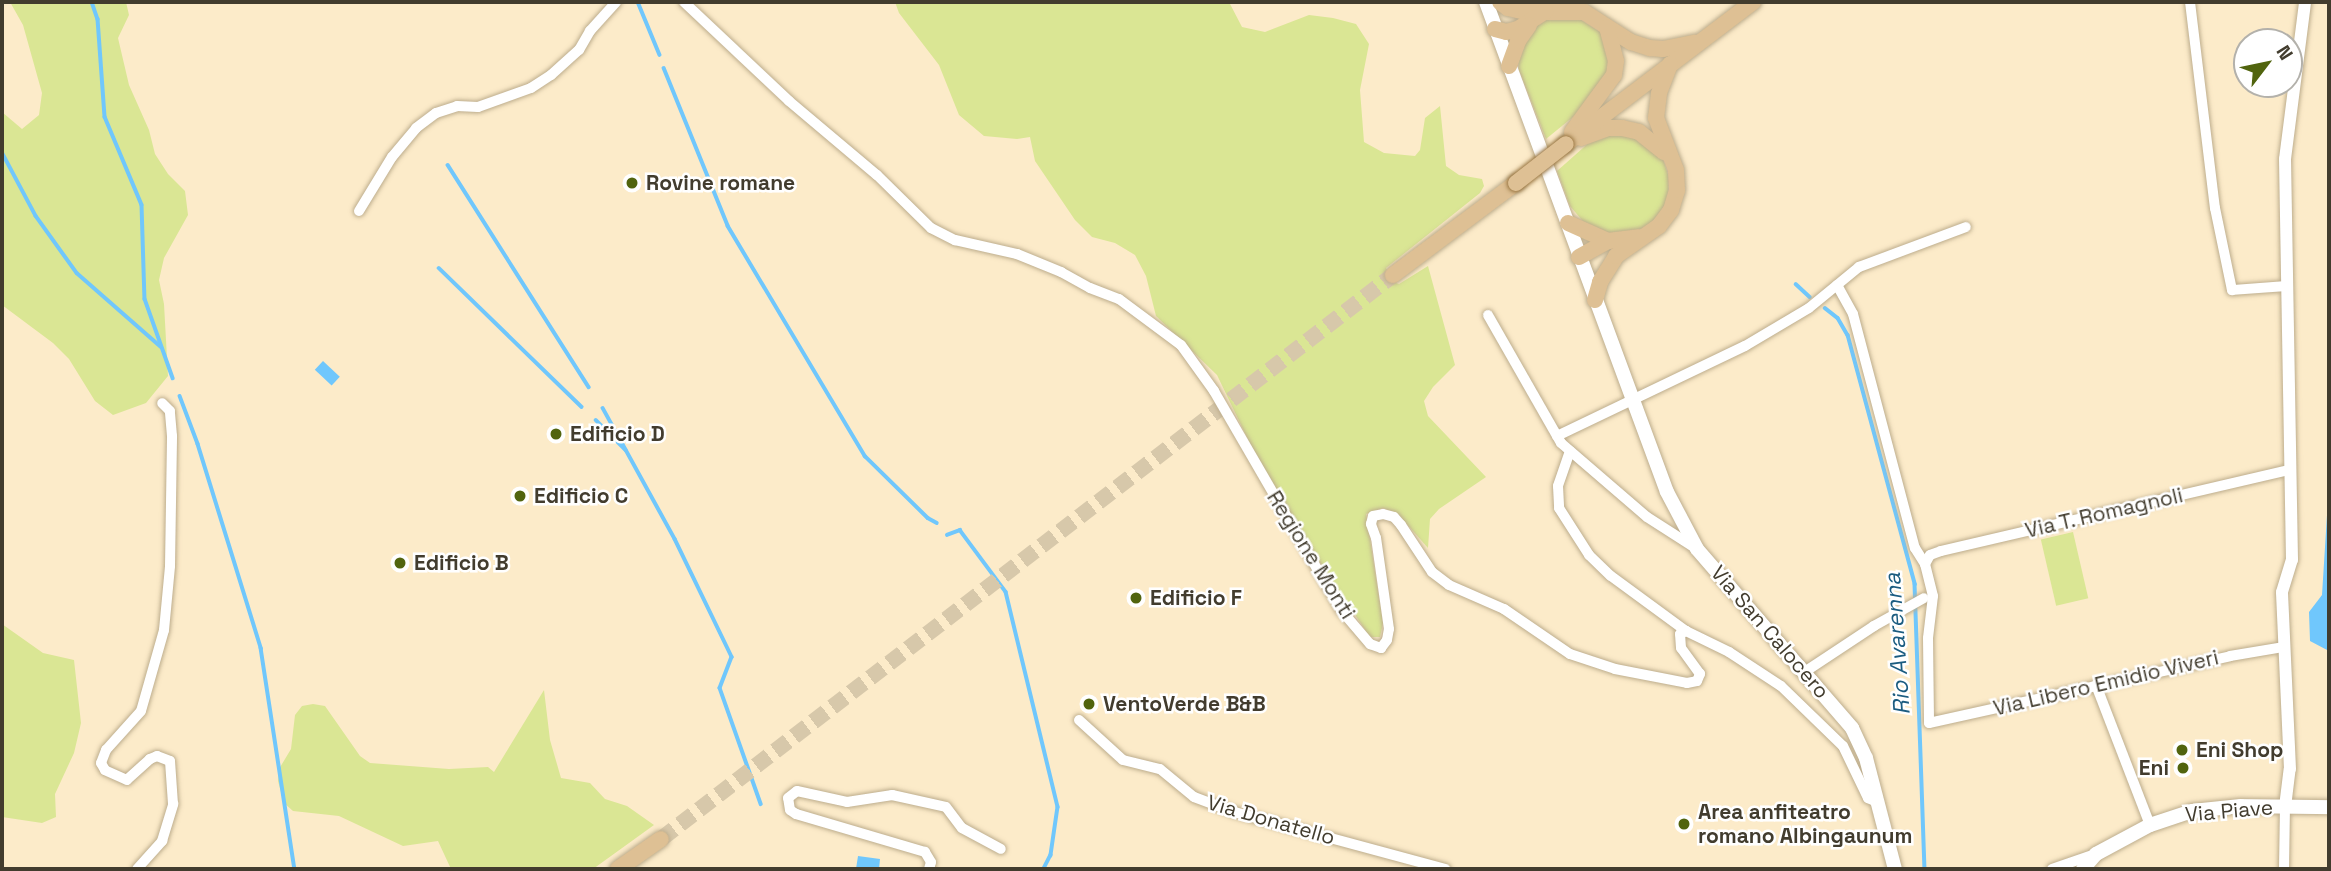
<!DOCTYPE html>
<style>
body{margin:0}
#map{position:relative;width:2331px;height:871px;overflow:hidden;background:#fcebc9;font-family:"Space Grotesk",sans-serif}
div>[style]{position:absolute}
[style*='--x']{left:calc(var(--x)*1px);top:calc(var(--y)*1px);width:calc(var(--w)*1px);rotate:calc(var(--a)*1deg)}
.green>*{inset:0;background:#dae694;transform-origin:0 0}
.water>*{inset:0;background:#70c7fc;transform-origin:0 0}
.stream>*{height:3.5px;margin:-1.75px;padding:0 1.75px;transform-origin:1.75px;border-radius:1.75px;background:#70c7fc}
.primary-tunnel>*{height:16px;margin-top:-8px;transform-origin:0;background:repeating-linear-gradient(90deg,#d7c8aa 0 16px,transparent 0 24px)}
.roads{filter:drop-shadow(0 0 2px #bdad8d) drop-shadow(0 0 2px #bdad8d)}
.minor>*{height:10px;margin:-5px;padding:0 5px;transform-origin:5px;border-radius:5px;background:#fff}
.tertiary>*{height:12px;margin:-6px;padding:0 6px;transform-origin:6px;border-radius:6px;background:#fff}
.secondary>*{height:14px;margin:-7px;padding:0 7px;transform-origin:7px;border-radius:7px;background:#fff}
.primary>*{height:16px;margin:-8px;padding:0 8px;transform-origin:8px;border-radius:8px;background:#dec094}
.bridges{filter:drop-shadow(0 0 2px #997642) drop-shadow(0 0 2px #997642)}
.primary-bridge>*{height:16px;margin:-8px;padding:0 8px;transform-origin:8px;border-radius:8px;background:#dec094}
.dots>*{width:19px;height:19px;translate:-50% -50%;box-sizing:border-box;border:4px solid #fff;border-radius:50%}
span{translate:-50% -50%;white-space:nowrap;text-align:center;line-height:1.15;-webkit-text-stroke:5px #fff;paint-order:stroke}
.poi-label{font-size:21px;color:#423c2e;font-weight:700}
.left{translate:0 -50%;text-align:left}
.right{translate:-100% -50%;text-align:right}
.street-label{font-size:21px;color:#423c2e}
.water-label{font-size:23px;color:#1b5c80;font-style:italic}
.frame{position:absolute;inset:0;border:4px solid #423c2e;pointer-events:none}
.north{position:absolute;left:2233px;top:28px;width:70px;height:70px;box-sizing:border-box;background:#fff;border:2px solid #b3b1ab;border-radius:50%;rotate:58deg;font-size:19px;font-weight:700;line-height:28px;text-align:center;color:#423c2e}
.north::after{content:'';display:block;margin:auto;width:24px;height:32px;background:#51640e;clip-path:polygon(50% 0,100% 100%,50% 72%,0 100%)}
</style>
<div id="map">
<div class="green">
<div style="clip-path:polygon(10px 2px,126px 2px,129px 15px,118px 38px,129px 85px,149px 130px,155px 154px,168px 174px,185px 191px,188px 215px,164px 258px,159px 280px,164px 304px,168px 376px,146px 403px,113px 415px,95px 401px,69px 359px,53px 343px,2px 305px,2px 112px,22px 129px,39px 115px,42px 93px,23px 25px)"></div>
<div style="clip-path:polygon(895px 2px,1229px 2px,1242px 27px,1265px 32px,1309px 15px,1333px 18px,1356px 24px,1369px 44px,1360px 90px,1364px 142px,1384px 153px,1415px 156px,1420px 150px,1425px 118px,1440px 106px,1446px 166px,1459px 175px,1482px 179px,1484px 186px,1480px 193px,1386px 268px,1393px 282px,1399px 284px,1428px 266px,1455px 365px,1433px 387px,1424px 401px,1428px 416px,1486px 477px,1439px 509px,1430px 519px,1428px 548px,1398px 514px,1383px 508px,1366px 514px,1383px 623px,1380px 637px,1370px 637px,1313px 552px,1255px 454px,1217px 375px,1156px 316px,1146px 276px,1135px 255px,1115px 243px,1092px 237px,1075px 220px,1035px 161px,1030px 137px,1017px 139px,984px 136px,959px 115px,939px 65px,899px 13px)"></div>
<div style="clip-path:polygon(1575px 16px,1600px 32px,1608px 45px,1609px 74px,1584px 108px,1546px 139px,1519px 70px,1518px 54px,1533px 26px,1546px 18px)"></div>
<div style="clip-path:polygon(1612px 133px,1631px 135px,1663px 159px,1669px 178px,1668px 198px,1659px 216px,1644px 229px,1605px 234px,1587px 226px,1570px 206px,1557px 171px,1592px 140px)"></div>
<div style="left:2073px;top:532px;width:68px;height:33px;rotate:77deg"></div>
<div style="clip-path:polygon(2px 624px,43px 653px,74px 660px,81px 723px,74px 753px,55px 794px,56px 817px,42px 823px,2px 817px)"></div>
<div style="clip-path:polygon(544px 690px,550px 740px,561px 778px,590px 783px,605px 799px,627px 806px,654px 825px,593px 869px,451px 869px,438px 841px,403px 846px,339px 816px,293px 811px,284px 803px,278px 781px,279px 769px,291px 749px,295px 715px,302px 706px,313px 704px,325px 706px,360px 756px,370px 763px,449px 769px,488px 767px,494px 772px)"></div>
</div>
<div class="water">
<div style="left:323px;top:361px;width:23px;height:12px;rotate:43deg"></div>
<div style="clip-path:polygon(2329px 483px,2329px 651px,2310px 641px,2309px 612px,2322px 595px)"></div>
<div style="clip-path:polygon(858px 856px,880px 859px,879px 869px,856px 869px)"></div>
</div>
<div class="stream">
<div style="--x:92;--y:2;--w:18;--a:71"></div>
<div style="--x:98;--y:19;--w:98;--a:85.9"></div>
<div style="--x:105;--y:117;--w:95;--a:67.2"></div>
<div style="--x:142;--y:205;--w:94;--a:88.2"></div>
<div style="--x:145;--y:299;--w:84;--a:70.5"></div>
<div style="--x:638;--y:2;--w:57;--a:67.5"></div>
<div style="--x:664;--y:68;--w:170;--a:67.9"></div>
<div style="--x:728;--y:226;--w:268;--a:59.2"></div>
<div style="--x:865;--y:456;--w:88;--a:44.5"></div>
<div style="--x:928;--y:518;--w:10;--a:29"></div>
<div style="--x:2;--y:152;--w:72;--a:62"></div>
<div style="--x:36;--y:216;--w:70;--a:54.3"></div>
<div style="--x:77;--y:273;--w:111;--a:41.3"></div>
<div style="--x:448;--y:165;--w:263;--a:57.6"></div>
<div style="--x:439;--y:268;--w:199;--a:44.2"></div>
<div style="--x:1796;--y:284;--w:19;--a:43"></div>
<div style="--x:1825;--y:308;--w:16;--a:38"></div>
<div style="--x:1838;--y:318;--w:20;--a:60"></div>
<div style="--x:1848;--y:335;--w:258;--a:74.9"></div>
<div style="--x:1915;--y:584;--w:285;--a:88"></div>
<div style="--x:180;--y:396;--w:51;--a:69.4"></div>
<div style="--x:198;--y:444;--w:214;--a:72.8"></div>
<div style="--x:261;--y:648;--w:224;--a:81.3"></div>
<div style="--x:603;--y:408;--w:149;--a:61.2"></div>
<div style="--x:675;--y:539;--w:131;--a:64.2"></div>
<div style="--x:732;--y:657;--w:33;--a:111"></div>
<div style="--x:720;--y:688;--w:123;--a:70.5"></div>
<div style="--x:596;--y:420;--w:42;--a:45"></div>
<div style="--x:947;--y:535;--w:14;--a:-21"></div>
<div style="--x:960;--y:530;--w:77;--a:53.4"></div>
<div style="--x:1006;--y:592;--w:221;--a:76.4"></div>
<div style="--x:1058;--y:807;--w:49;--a:98.3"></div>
<div style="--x:1051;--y:855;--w:16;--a:117"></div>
</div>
<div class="primary-tunnel">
<div style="--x:661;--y:839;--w:924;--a:-37.61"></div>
</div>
<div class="roads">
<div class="minor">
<div style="--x:684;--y:2;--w:144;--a:43.3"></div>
<div style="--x:789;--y:101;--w:115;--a:40.1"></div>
<div style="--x:877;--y:175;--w:76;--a:44.5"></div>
<div style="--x:931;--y:228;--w:27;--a:27"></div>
<div style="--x:955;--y:240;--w:64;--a:12.7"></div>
<div style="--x:1017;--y:254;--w:48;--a:22.2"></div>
<div style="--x:1061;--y:272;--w:33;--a:29"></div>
<div style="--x:1090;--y:288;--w:31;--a:21"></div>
<div style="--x:1119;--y:299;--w:77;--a:36.6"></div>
<div style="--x:1181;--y:345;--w:57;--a:54.3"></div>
<div style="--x:1214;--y:391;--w:253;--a:59.9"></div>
<div style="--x:1341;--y:610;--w:45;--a:49.5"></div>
<div style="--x:1370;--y:644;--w:12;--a:20"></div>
<div style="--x:1381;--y:648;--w:10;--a:-53"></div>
<div style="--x:1387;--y:640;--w:11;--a:-80"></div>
<div style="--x:1389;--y:629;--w:92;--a:-98.1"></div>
<div style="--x:1376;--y:538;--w:15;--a:-110"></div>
<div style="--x:1371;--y:524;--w:8;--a:-76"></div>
<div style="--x:1373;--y:516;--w:10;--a:-11"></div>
<div style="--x:1383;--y:514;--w:11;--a:15"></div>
<div style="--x:1394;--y:517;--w:11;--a:49"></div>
<div style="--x:1401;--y:525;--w:56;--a:56.6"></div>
<div style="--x:1432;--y:572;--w:21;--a:37"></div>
<div style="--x:1449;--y:585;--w:60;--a:23.6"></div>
<div style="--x:1504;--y:609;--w:80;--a:34.3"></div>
<div style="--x:1570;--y:654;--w:47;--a:18.4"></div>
<div style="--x:1615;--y:669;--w:73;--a:11"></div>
<div style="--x:1687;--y:683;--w:10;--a:-11"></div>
<div style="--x:1697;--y:681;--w:8;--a:-67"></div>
<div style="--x:1700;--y:674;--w:32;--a:-126"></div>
<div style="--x:1681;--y:648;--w:14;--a:-94"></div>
<div style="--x:1680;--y:634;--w:7;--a:-27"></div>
<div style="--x:2190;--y:2;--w:208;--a:83.1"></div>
<div style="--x:2215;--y:208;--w:84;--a:78.3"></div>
<div style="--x:2232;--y:290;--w:53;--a:-4.3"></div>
<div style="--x:359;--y:211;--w:63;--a:-58.6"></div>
<div style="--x:392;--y:157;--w:38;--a:-50"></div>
<div style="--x:416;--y:128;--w:25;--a:-37"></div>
<div style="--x:436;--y:113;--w:22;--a:-18"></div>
<div style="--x:457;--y:106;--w:21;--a:3"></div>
<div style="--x:478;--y:107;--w:56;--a:-19.7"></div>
<div style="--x:531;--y:88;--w:24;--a:-33"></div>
<div style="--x:551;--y:75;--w:38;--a:-42"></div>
<div style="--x:579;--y:50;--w:22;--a:-60"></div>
<div style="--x:590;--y:31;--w:39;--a:-48"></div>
<div style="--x:1837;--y:285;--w:33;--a:61"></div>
<div style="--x:1853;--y:314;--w:242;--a:75.2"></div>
<div style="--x:1915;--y:548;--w:19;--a:58"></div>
<div style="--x:1925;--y:564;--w:33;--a:76"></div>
<div style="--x:1933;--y:596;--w:42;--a:96.8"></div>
<div style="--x:1928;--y:638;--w:85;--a:89.3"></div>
<div style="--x:1929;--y:723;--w:308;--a:-12.5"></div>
<div style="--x:2230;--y:656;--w:55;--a:-9.5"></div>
<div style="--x:1488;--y:315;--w:147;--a:60.3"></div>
<div style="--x:1561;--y:443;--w:113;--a:40.7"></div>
<div style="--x:1647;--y:517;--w:56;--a:32.6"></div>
<div style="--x:1557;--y:436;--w:208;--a:-25.6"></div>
<div style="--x:1745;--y:346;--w:74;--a:-30.7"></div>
<div style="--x:1809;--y:308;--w:65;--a:-39.4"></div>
<div style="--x:1859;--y:267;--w:114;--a:-20.5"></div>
<div style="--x:1570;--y:451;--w:37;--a:109"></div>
<div style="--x:1558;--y:486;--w:22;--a:87"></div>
<div style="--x:1559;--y:508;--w:56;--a:57.4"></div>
<div style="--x:1589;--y:555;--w:30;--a:44"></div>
<div style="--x:1611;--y:576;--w:93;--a:36.3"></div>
<div style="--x:1686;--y:631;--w:48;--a:26"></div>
<div style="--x:1729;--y:652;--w:62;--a:33.2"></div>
<div style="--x:1781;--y:686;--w:86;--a:44.1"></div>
<div style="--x:1843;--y:746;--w:58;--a:64.3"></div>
<div style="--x:1868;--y:798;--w:10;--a:24"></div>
<div style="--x:1925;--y:564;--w:10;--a:-61"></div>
<div style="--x:1930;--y:555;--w:12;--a:-20"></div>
<div style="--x:1941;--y:551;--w:357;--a:-13.1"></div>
<div style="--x:1806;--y:671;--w:82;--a:-33.5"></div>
<div style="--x:1874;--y:626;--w:57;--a:-29.2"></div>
<div style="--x:2096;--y:685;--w:150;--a:68.9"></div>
<div style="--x:1079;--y:720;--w:59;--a:42.3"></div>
<div style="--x:1123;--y:760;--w:38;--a:14"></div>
<div style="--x:1160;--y:769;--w:44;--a:39.5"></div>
<div style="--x:1194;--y:797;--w:43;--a:20.6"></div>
<div style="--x:1234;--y:812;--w:219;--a:15.1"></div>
<div style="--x:137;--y:869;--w:38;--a:-48"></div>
<div style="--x:162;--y:841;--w:39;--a:-73"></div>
<div style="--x:173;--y:804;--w:43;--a:-94"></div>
<div style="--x:170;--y:761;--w:14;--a:-159"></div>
<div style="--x:157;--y:756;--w:8;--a:157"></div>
<div style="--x:150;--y:759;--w:31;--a:138"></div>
<div style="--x:127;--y:780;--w:24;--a:-156"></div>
<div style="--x:105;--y:770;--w:8;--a:-120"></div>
<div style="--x:101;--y:763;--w:14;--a:-69"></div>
<div style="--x:106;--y:750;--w:52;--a:-48.1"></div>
<div style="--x:141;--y:711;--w:84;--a:-74.1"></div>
<div style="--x:164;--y:630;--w:64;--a:-84.6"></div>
<div style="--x:170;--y:566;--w:130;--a:-89.1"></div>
<div style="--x:172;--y:436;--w:25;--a:-95"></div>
<div style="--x:170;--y:411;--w:11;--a:-135"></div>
<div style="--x:929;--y:869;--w:7;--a:-74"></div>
<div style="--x:931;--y:862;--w:12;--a:-121"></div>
<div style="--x:925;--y:852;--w:134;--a:-163.6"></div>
<div style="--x:796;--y:814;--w:7;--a:-146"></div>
<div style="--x:790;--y:810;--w:12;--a:-99"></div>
<div style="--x:788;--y:798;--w:11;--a:-38"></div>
<div style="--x:797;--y:791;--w:51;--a:12.4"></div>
<div style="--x:847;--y:802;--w:46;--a:-8.8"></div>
<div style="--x:892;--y:795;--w:55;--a:12.5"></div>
<div style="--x:946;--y:807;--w:26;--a:53"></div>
<div style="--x:962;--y:828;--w:44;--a:28.3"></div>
<div style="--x:2052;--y:869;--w:46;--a:-19.2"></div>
<div style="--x:2284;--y:869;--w:62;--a:-89.1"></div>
</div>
<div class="tertiary">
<div style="--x:2285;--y:807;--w:38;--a:-83"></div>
<div style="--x:2290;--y:769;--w:177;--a:-92.6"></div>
<div style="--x:2282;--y:592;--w:34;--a:-73"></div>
<div style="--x:2292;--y:560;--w:401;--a:-91"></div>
<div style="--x:2285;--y:159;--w:158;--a:-82.7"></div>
</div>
<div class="secondary">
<div style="--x:1486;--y:2;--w:522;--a:69.73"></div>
<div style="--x:1667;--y:492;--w:64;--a:62.2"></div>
<div style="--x:1697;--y:549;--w:237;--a:49.1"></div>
<div style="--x:1852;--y:728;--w:33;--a:65"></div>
<div style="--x:1866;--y:758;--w:115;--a:75.4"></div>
<div style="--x:2083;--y:869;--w:20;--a:-49"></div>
<div style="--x:2096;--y:854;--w:61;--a:-28.2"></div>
<div style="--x:2150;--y:825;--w:44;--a:-18.4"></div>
<div style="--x:2192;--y:811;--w:49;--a:-5.8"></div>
<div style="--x:2241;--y:806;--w:88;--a:0.7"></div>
</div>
<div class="primary">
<div style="--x:1500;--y:2;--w:10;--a:37"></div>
<div style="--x:1508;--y:8;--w:18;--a:13"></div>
<div style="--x:1526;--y:12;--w:58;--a:0"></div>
<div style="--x:1584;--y:12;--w:56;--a:32.6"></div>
<div style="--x:1631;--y:42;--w:20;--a:18"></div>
<div style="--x:1650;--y:48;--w:13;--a:4"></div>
<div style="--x:1663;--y:49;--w:33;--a:-11"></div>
<div style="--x:1495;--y:29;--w:11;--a:15"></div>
<div style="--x:1506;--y:32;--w:12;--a:-14"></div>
<div style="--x:1518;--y:29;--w:33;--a:-33"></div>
<div style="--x:1509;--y:66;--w:27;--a:-70"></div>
<div style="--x:1518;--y:41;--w:19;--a:-55"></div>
<div style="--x:1572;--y:132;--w:71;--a:-53.6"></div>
<div style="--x:1614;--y:75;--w:14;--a:-82"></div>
<div style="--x:1616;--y:61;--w:35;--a:-105"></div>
<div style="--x:1581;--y:138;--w:29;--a:-20"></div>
<div style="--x:1608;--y:128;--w:14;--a:0"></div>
<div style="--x:1622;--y:128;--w:17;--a:13"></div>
<div style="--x:1639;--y:132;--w:32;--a:39"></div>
<div style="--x:1566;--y:144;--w:235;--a:-37.2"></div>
<div style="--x:1568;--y:223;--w:44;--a:24.2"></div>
<div style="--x:1579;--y:257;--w:33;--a:-29"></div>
<div style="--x:1608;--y:241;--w:31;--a:-7"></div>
<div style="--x:1393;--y:275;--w:154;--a:-36.8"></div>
<div style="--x:1595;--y:300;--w:19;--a:-74"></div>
<div style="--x:1600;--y:282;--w:31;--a:-58"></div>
<div style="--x:1616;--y:256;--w:52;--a:-34.9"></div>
<div style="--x:1659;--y:226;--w:20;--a:-53"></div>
<div style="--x:1671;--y:210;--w:21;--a:-73"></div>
<div style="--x:1677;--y:190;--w:20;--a:-93"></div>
<div style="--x:1676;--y:170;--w:56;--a:-111"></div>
<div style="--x:1656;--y:118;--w:25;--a:-83"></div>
<div style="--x:1659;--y:93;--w:31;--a:-69"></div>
<div style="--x:618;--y:869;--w:52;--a:-34.9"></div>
</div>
</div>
<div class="bridges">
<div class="primary-bridge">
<div style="--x:1516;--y:183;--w:63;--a:-38"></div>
</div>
</div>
<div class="dots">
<div style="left:632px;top:183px;background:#51640e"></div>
<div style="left:556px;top:434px;background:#51640e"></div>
<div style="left:520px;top:496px;background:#51640e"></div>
<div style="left:400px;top:563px;background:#51640e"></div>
<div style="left:1136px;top:598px;background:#51640e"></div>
<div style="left:1089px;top:704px;background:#51640e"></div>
<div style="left:2182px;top:750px;background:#51640e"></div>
<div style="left:2183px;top:768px;background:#51640e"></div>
<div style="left:1684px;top:824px;background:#51640e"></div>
</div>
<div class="poi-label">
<span class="left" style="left:646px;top:183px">Rovine romane</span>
<span class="left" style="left:570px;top:434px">Edificio D</span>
<span class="left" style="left:534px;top:496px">Edificio C</span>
<span class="left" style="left:414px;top:563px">Edificio B</span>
<span class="left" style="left:1150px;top:598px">Edificio F</span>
<span class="left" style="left:1103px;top:704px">VentoVerde B&amp;B</span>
<span class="left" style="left:2196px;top:750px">Eni Shop</span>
<span class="right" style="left:2169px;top:768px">Eni</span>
<span class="left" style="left:1698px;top:824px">Area anfiteatro<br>romano Albingaunum</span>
</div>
<div class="street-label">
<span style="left:2104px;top:513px;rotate:-13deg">Via T. Romagnoli</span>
<span style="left:1311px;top:555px;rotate:58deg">Regione Monti</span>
<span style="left:1770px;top:632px;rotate:49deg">Via San Calocero</span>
<span style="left:2106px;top:683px;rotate:-13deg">Via Libero Emidio Viveri</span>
<span style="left:2229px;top:811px;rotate:-5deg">Via Piave</span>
<span style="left:1271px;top:820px;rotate:16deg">Via Donatello</span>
</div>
<div class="water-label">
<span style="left:1897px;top:644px;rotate:-94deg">Rio Avarenna</span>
</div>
<div class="frame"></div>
<div class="north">N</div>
</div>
